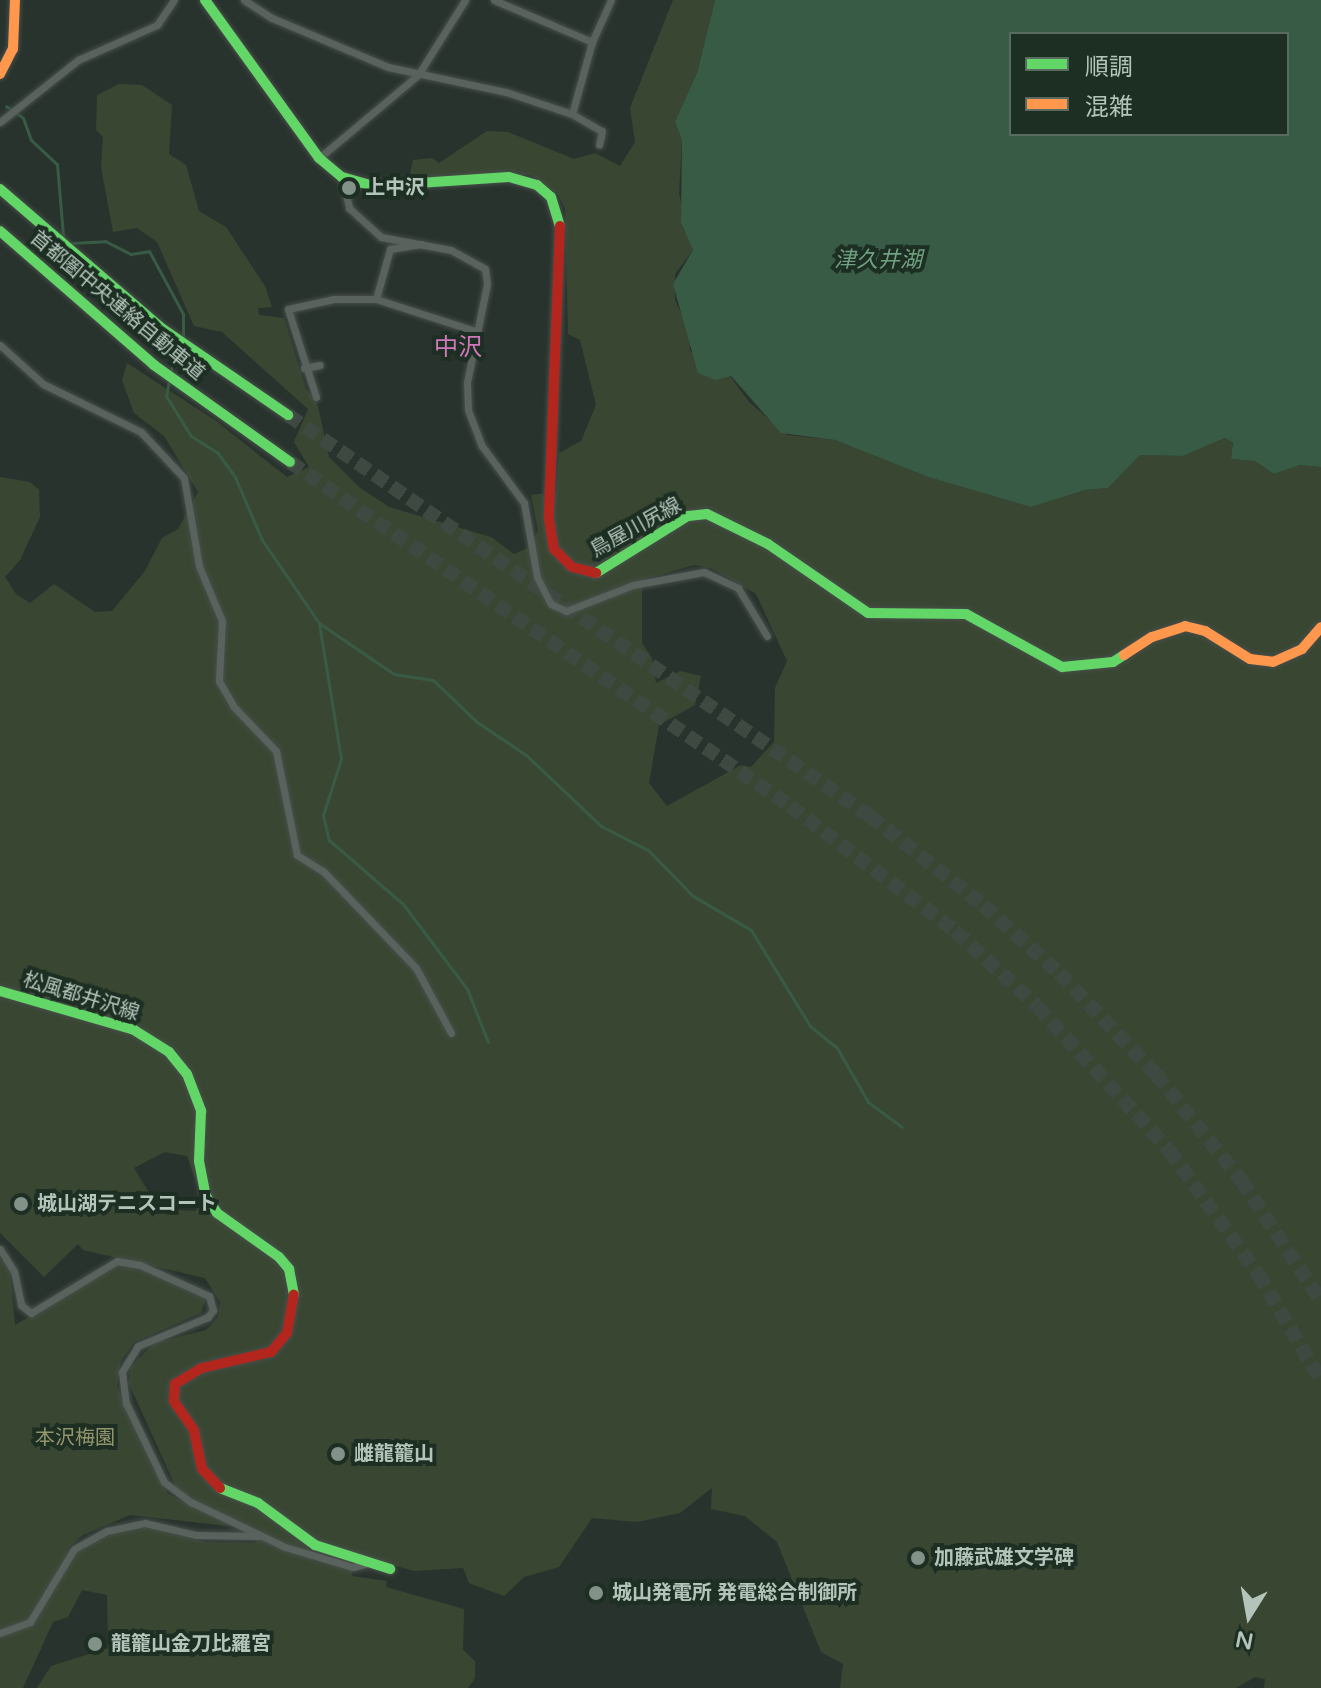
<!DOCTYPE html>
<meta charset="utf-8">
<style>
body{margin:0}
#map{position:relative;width:1321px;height:1688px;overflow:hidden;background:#29332d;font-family:"Varela Round","Noto Sans JP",sans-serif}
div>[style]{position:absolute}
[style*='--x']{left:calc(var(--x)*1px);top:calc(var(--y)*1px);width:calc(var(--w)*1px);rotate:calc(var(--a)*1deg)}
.green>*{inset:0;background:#394732}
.water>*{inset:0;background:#385b46}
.stream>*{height:3px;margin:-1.5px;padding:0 1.5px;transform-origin:1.5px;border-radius:1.5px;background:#385b46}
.highway-tunnel>*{height:14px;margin-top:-7px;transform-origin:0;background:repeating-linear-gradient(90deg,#3e4942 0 14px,transparent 0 21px)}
.roads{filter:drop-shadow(0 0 2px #474e4a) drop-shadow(0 0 2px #474e4a)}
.street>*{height:7px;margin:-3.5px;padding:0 3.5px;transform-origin:3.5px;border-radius:3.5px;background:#59625c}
.fast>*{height:10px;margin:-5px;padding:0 5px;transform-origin:5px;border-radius:5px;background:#63d668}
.slow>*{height:10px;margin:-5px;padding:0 5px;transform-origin:5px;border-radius:5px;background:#ff974d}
.jam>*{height:10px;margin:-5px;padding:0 5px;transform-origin:5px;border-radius:5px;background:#b3261e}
.dots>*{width:22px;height:22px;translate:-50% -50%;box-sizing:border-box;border:4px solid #1d2e23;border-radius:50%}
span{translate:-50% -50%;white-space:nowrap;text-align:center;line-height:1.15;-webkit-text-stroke:8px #1d2e23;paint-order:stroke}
.poi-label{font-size:20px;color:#b3c5ba;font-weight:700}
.left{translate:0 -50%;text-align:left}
.street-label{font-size:20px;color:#b3c5ba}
.park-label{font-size:20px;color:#92946c}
.water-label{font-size:22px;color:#6fa181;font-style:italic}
.quarter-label{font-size:24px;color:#cf78bb}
.legend{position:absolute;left:1009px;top:32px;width:280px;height:104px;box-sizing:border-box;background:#1d2e23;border:2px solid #596a5f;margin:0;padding:10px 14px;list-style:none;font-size:24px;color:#b3c5ba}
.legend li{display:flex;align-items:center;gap:16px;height:40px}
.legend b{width:40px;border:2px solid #596a5f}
.north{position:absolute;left:1209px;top:1576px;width:80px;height:80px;-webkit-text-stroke:6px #1d2e23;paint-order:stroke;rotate:191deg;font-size:22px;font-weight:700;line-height:32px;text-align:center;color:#b3c5ba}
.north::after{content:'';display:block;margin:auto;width:28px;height:36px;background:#b3c5ba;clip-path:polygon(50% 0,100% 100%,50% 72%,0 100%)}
</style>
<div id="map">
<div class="green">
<div style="clip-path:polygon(evenodd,673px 0,715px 0,697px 73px,675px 123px,682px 141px,679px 194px,693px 250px,675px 274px,675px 300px,689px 330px,690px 351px,730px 376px,749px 402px,787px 435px,835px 440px,928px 477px,1031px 507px,1085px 490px,1108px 488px,1140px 455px,1183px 456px,1225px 438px,1233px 441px,1231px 459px,1255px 461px,1274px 474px,1300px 465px,1321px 467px,1321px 1688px,1264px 1688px,1265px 1679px,1255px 1677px,1236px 1688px,840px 1688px,843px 1664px,821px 1652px,777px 1542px,745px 1516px,711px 1509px,712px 1488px,680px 1513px,637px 1522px,592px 1518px,559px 1567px,524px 1577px,504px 1596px,469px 1583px,463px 1568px,414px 1571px,378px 1561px,353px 1563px,352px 1576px,387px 1581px,386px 1587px,464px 1609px,463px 1650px,475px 1661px,475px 1678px,468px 1688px,37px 1688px,51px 1666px,108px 1648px,107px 1595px,82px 1590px,68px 1617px,53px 1622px,23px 1688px,0 1688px,0 1257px,10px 1269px,15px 1325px,121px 1264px,195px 1287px,206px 1298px,201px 1313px,134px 1342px,121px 1361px,117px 1386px,168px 1494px,237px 1527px,130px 1515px,83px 1535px,66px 1550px,140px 1525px,205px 1542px,255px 1543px,260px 1531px,178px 1492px,129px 1384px,130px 1368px,154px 1343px,206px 1330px,218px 1317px,220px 1302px,205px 1278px,83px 1250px,78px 1244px,44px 1277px,0 1233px,0 477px,30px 482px,39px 490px,40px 517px,20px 560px,5px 577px,16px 594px,30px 603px,54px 584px,95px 612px,112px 611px,145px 571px,162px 538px,178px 529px,198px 492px,164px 436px,134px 413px,122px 380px,127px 363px,216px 421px,287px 477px,309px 467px,294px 442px,308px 409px,222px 332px,194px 326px,157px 242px,137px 228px,113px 232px,101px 167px,103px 137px,96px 130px,97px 95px,119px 84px,142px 85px,172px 105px,169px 154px,186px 165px,199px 211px,226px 227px,265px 286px,272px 307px,258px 308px,259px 315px,284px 318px,306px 389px,317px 402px,329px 457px,359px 487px,389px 507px,491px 537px,514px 554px,528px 548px,538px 531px,531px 495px,556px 492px,559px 453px,581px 441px,596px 405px,580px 340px,568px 334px,565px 208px,558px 194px,531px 175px,409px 179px,413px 160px,432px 158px,439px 163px,487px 131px,508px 132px,574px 159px,595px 153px,620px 166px,635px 142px,630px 108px,673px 0,694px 565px,711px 568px,756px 594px,787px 661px,775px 688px,774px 742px,751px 767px,741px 765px,667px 806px,649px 783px,659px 725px,695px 705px,701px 676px,680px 671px,656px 683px,652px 658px,642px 643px,642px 580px,694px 565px,673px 0,165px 1152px,187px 1156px,203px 1201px,195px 1211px,159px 1209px,134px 1168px,165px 1152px)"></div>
</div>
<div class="water">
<div style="clip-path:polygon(evenodd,715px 0,1321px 0,1321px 467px,1300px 465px,1274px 474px,1255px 461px,1231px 459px,1233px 442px,1225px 438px,1183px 456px,1140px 455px,1108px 488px,1085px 490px,1031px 507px,928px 477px,835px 440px,781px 433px,731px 376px,715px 380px,698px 373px,673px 284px,693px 250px,681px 222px,682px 141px,675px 122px,697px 73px,715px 0,1287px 34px,1287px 134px,1011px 134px,1011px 34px,1287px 34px)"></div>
</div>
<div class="stream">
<div style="--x:6;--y:106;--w:21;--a:35"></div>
<div style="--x:23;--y:118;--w:23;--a:70"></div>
<div style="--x:31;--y:140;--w:35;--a:43"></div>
<div style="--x:57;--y:164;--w:72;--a:85.2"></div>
<div style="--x:72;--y:243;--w:33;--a:-3"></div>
<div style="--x:105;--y:241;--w:29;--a:27"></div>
<div style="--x:131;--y:254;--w:18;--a:-9"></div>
<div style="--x:149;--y:251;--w:72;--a:61.6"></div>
<div style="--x:183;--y:314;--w:22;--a:90"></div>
<div style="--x:171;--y:370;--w:25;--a:-76"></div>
<div style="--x:169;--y:381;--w:15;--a:101"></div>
<div style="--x:166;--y:396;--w:47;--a:58"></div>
<div style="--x:191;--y:436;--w:31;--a:32"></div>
<div style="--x:217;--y:452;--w:31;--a:54"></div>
<div style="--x:235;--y:477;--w:69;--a:66.8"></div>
<div style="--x:262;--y:540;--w:101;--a:55.5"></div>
<div style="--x:319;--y:623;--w:138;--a:80.8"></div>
<div style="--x:341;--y:759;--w:59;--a:107.8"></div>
<div style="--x:323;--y:815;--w:26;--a:77"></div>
<div style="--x:329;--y:840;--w:98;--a:40.9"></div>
<div style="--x:403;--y:904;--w:106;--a:53"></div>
<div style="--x:467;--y:989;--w:57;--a:68.4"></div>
<div style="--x:319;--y:623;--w:91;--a:34.2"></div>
<div style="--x:394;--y:674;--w:39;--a:9"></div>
<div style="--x:433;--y:680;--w:61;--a:43.7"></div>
<div style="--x:477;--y:722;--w:59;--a:34"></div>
<div style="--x:526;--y:755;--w:103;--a:43.4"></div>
<div style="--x:601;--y:826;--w:53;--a:27.1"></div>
<div style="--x:648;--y:850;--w:64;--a:45.6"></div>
<div style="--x:693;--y:896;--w:67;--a:30.4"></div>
<div style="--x:751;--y:930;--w:113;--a:58.4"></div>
<div style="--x:810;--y:1026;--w:35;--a:39"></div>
<div style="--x:837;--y:1048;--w:62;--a:60.1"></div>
<div style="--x:868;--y:1102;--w:42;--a:36.3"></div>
</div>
<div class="highway-tunnel">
<div style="--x:288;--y:415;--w:707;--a:34.57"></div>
<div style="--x:870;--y:816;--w:144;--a:38.2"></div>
<div style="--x:983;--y:905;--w:102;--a:41.8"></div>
<div style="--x:1059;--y:973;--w:140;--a:46.2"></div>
<div style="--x:1156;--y:1074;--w:136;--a:51.3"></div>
<div style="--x:1241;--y:1180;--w:145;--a:56.5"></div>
<div style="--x:290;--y:462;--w:607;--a:34.53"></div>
<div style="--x:790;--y:806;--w:207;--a:37.1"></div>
<div style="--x:955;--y:931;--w:111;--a:42.4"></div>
<div style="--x:1037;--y:1006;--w:195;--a:47.5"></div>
<div style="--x:1169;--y:1150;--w:153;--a:54.3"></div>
<div style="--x:1258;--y:1274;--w:123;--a:59.3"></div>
</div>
<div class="roads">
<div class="street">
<div style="--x:244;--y:0;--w:33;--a:33"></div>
<div style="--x:272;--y:18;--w:126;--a:22.9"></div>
<div style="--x:388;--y:67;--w:121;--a:12"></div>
<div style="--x:506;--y:92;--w:70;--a:18.4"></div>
<div style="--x:572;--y:114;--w:75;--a:-74.5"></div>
<div style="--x:592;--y:42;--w:46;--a:-65.7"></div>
<div style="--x:494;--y:0;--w:107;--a:23.2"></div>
<div style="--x:572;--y:114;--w:34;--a:30"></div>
<div style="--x:602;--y:131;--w:14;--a:102"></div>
<div style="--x:0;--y:122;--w:100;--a:-38.5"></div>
<div style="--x:78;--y:60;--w:86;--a:-23.9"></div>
<div style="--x:157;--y:25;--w:30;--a:-56"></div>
<div style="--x:319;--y:158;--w:129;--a:-40"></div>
<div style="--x:418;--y:75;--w:89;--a:-57.9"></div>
<div style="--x:342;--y:177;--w:32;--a:77"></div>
<div style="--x:349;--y:208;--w:43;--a:42.2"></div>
<div style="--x:381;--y:237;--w:71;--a:10.5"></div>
<div style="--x:451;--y:250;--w:39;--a:29"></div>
<div style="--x:485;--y:269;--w:15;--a:82"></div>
<div style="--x:487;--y:284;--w:100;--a:101.5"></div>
<div style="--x:467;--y:382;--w:28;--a:88"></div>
<div style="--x:468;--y:410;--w:39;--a:69"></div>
<div style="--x:482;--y:446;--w:71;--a:53.6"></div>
<div style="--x:524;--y:503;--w:75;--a:80"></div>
<div style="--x:537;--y:577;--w:30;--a:63"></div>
<div style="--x:551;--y:604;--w:17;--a:25"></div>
<div style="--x:566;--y:611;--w:72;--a:-21.2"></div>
<div style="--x:633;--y:585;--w:72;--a:-10.4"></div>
<div style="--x:704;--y:572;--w:38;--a:25"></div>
<div style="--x:738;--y:588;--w:56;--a:58.9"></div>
<div style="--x:376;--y:299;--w:52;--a:-74.4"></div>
<div style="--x:390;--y:249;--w:32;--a:-9"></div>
<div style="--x:0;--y:345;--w:58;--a:42.2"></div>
<div style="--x:43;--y:384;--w:109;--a:26.1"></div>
<div style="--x:141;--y:432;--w:63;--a:46.9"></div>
<div style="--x:184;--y:478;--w:89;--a:80.3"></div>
<div style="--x:199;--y:566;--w:60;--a:67.3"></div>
<div style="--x:222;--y:621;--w:60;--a:92.9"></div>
<div style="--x:219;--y:681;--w:30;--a:60"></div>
<div style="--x:234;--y:707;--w:61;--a:46.3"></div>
<div style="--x:276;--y:751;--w:106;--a:78.6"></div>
<div style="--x:297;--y:855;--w:31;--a:32"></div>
<div style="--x:323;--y:871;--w:134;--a:46.2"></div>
<div style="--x:416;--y:968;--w:74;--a:61.7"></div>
<div style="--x:304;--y:368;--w:16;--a:-11"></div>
<div style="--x:316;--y:397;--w:92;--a:-107.7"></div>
<div style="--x:288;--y:309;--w:47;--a:-12.3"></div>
<div style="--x:334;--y:299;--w:42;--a:0"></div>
<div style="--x:376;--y:299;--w:107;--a:17.9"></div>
<div style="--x:0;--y:1249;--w:26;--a:58"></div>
<div style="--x:14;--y:1271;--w:35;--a:78"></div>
<div style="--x:21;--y:1305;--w:13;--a:39"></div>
<div style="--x:31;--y:1313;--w:100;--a:-31.2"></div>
<div style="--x:117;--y:1261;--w:23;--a:10"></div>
<div style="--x:140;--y:1265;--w:76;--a:24.2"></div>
<div style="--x:209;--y:1296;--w:15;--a:74"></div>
<div style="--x:213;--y:1310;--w:9;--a:126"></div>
<div style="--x:208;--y:1317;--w:76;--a:157.5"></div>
<div style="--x:138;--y:1346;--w:31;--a:122"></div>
<div style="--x:122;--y:1372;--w:31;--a:83"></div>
<div style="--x:126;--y:1403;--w:88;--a:64.3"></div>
<div style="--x:164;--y:1482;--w:34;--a:37"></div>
<div style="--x:191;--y:1502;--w:104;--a:25.6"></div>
<div style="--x:285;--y:1547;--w:71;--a:16.4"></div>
<div style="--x:353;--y:1567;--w:12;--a:-14"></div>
<div style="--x:0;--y:1633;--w:32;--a:-20"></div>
<div style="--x:30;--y:1622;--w:85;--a:-58.9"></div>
<div style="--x:74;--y:1549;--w:38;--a:-29"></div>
<div style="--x:107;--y:1531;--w:39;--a:-12"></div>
<div style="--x:145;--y:1523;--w:52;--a:13.2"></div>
<div style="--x:196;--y:1535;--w:62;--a:0.9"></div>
</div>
<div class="fast">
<div style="--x:205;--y:0;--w:195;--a:54.2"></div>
<div style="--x:319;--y:158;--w:30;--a:40"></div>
<div style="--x:342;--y:177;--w:32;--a:16"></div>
<div style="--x:373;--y:186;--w:136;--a:-3.8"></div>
<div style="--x:509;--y:177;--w:29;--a:16"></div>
<div style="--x:537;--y:185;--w:18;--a:41"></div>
<div style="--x:551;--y:197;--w:30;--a:73"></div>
<div style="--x:0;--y:189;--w:215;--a:40.7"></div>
<div style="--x:163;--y:329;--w:152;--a:34.5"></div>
<div style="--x:0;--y:231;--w:204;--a:41"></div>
<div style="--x:154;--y:365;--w:167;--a:35.5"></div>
<div style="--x:596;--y:573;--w:108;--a:-31.8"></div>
<div style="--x:688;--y:516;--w:19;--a:-6"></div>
<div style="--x:707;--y:514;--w:68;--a:26.2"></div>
<div style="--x:768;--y:544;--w:121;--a:34.6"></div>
<div style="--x:868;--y:613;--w:98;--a:0.6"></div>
<div style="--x:966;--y:614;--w:110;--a:28.9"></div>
<div style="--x:1062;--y:667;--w:51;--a:-5.6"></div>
<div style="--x:1113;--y:662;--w:13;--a:-32"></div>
<div style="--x:0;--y:991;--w:140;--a:16.2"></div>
<div style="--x:134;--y:1030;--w:41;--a:32.2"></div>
<div style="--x:169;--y:1052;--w:28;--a:51"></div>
<div style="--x:187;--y:1074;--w:40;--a:69"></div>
<div style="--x:201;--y:1111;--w:50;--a:92.3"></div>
<div style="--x:199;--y:1161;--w:36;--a:79"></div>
<div style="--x:206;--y:1196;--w:20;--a:57"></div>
<div style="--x:217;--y:1213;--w:76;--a:35.4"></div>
<div style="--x:279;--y:1257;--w:16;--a:50"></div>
<div style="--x:289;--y:1269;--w:26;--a:79"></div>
<div style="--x:220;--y:1488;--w:41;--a:21.5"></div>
<div style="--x:258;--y:1503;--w:71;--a:36.4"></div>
<div style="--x:315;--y:1545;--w:79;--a:17.7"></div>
</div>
<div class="slow">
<div style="--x:0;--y:74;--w:28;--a:-63"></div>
<div style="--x:13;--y:49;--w:49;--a:-87.7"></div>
<div style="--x:1124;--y:655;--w:33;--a:-33"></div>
<div style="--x:1152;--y:637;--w:35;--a:-18"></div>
<div style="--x:1185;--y:626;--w:21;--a:14"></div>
<div style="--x:1205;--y:631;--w:53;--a:31.9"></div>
<div style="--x:1250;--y:659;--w:23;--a:7"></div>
<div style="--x:1273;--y:662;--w:32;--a:-24"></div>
<div style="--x:1302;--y:649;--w:29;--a:-49"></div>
</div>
<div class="jam">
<div style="--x:560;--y:226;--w:293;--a:92.2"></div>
<div style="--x:549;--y:519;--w:30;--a:81"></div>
<div style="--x:554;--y:549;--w:25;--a:45"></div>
<div style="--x:572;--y:567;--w:25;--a:14"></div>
<div style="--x:220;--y:1488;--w:26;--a:-133"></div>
<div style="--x:202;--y:1469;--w:40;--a:-102"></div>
<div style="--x:194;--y:1430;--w:35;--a:-125"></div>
<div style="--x:174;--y:1401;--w:17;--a:-87"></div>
<div style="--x:175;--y:1384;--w:31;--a:-31"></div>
<div style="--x:202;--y:1368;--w:71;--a:-13.1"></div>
<div style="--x:271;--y:1352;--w:25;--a:-50"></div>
<div style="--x:287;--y:1333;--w:39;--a:-80"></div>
</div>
</div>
<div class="dots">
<div style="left:349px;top:188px;background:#839289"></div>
<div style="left:21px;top:1204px;background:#839289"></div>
<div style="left:338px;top:1454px;background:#839289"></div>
<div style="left:918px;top:1558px;background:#839289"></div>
<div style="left:596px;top:1593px;background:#839289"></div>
<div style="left:95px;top:1644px;background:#839289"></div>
</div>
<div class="poi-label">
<span class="left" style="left:365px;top:188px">上中沢</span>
<span class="left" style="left:37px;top:1204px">城山湖テニスコート</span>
<span class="left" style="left:354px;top:1454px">雌龍籠山</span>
<span class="left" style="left:934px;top:1558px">加藤武雄文学碑</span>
<span class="left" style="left:612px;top:1593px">城山発電所 発電総合制御所</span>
<span class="left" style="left:111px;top:1644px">龍籠山金刀比羅宮</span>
</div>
<div class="street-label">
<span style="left:117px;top:306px;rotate:40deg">首都圏中央連絡自動車道</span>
<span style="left:636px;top:528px;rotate:-29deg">鳥屋川尻線</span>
<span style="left:81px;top:997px;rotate:17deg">松風都井沢線</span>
</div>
<div class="park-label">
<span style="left:75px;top:1438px">本沢梅園</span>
</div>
<div class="water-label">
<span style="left:878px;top:261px">津久井湖</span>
</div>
<div class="quarter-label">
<span style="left:458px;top:348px">中沢</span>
</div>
<ul class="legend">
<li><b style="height:10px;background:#63d668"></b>順調</li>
<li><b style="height:10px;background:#ff974d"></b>混雑</li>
</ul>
<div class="north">N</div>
</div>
